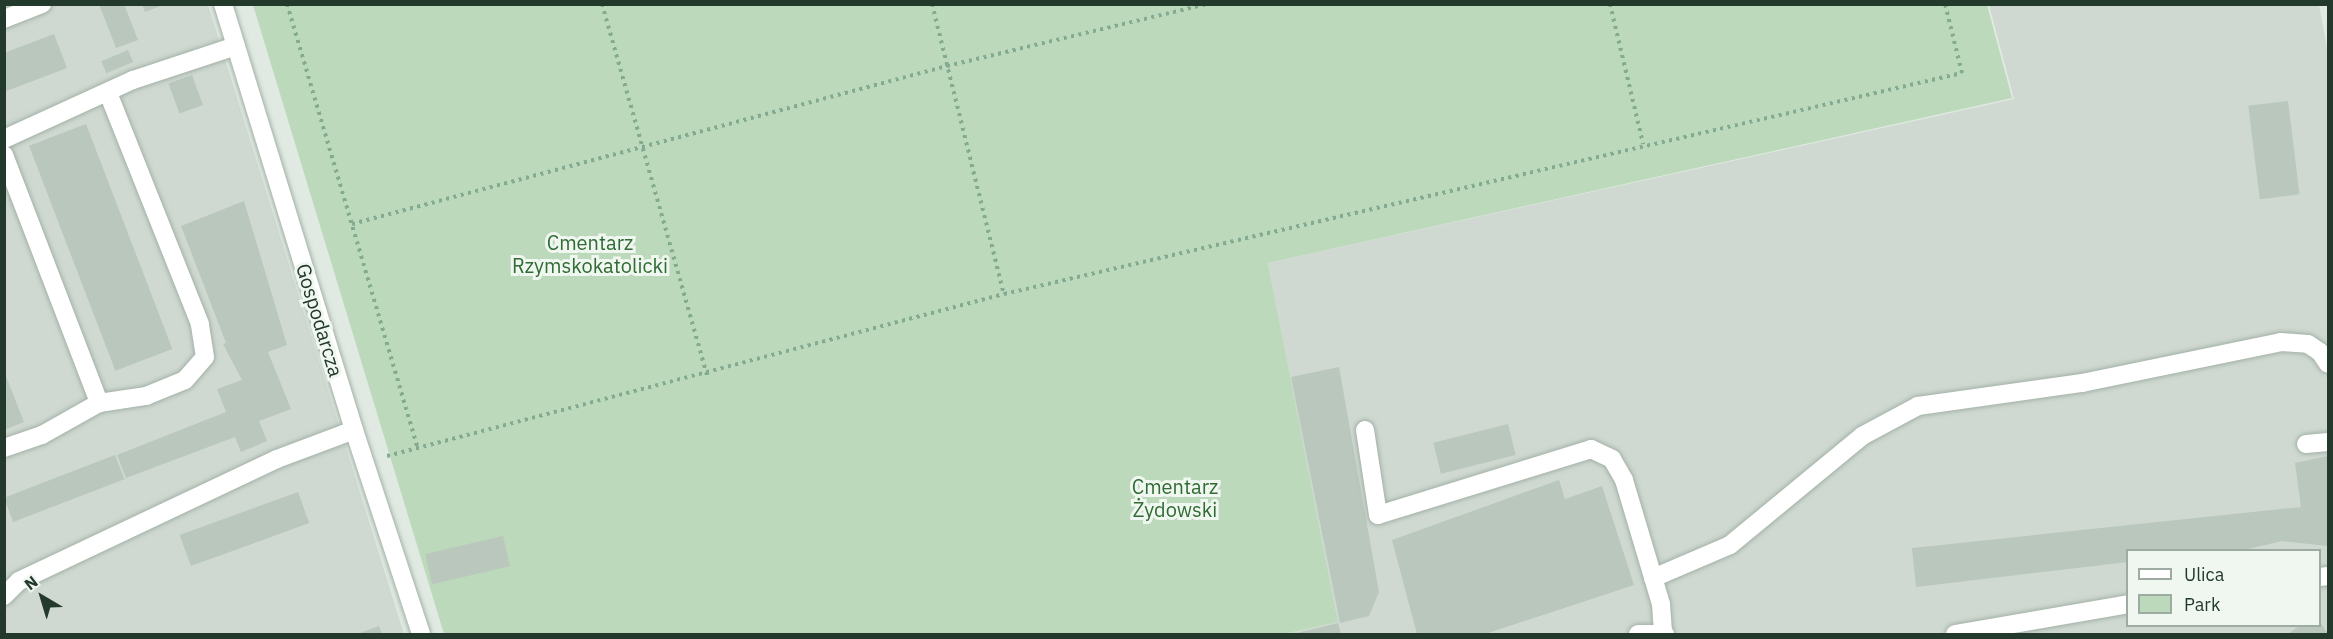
<!DOCTYPE html>
<meta charset="utf-8">
<style>
body{margin:0}
#map{position:relative;width:2333px;height:639px;overflow:hidden;background:#e0eae2;font-family:"IBM Plex Sans",sans-serif}
div>[style]{position:absolute}
[style*='--x']{left:calc(var(--x)*1px);top:calc(var(--y)*1px);width:calc(var(--w)*1px);rotate:calc(var(--a)*1deg)}
.built>*{inset:0;background:#cfd9d1}
.green>*{inset:0;background:#bdd9bb}
.building>*{inset:0;background:#b9c7bd;transform-origin:0 0}
.path>*{height:4px;margin-top:-2px;transform-origin:0;background:repeating-linear-gradient(90deg,#83ab91 0 3px,transparent 0 7.5px)}
.roads{filter:drop-shadow(0 0 2px #a3b1a7) drop-shadow(0 0 2px #a3b1a7)}
.minor>*{height:18px;margin:-9px;padding:0 9px;transform-origin:9px;border-radius:9px;background:#fff}
span{translate:-50% -50%;white-space:nowrap;text-align:center;line-height:1.15;-webkit-text-stroke:6px #f0f7f1;paint-order:stroke}
.park-label{font-size:20px;color:#306c33}
.street-label{font-size:20px;color:#22392b}
.frame{position:absolute;inset:0;border:6px solid #22392b;pointer-events:none}
.legend{position:absolute;left:2126px;top:549px;width:195px;height:78px;box-sizing:border-box;background:#f0f7f1;border:2px solid #9eaba2;margin:0;padding:8px 10px;list-style:none;font-size:18px;color:#22392b}
.legend li{display:flex;align-items:center;gap:12px;height:30px}
.legend b{width:30px;border:2px solid #9eaba2}
.north{position:absolute;left:12px;top:567px;width:60px;height:60px;-webkit-text-stroke:4px #f0f7f1;paint-order:stroke;rotate:322deg;font-size:16px;font-weight:700;line-height:24px;text-align:center;color:#22392b}
.north::after{content:'';display:block;margin:auto;width:21px;height:27px;background:#22392b;clip-path:polygon(50% 0,100% 100%,50% 72%,0 100%)}
</style>
<div id="map">
<div class="built">
<div style="clip-path:polygon(4px 5px,208px 5px,404px 634px,5px 634px)"></div>
<div style="clip-path:polygon(evenodd,1989px 5px,2319px 5px,2328px 53px,2328px 634px,1284px 634px,1338px 622px,1268px 263px,2014px 99px,1989px 5px,2128px 550px,2320px 550px,2320px 626px,2128px 626px,2128px 550px)"></div>
</div>
<div class="green">
<div style="clip-path:polygon(253px 5px,1987px 5px,2012px 98px,1268px 263px,1338px 622px,1284px 634px,444px 634px)"></div>
</div>
<div class="building">
<div style="clip-path:polygon(99px 4px,124px 4px,138px 40px,116px 48px)"></div>
<div style="clip-path:polygon(142px 4px,163px 4px,163px 5px,145px 12px)"></div>
<div style="clip-path:polygon(54px 34px,67px 68px,4px 92px,4px 53px)"></div>
<div style="left:128px;top:50px;width:13px;height:29px;rotate:67deg"></div>
<div style="left:192px;top:75px;width:32px;height:25px;rotate:70deg"></div>
<div style="left:2288px;top:101px;width:94px;height:40px;rotate:83deg"></div>
<div style="left:86px;top:124px;width:241px;height:61px;rotate:69deg"></div>
<div style="clip-path:polygon(244px 201px,287px 345px,268px 352px,291px 409px,259px 421px,267px 441px,241px 452px,235px 437px,126px 478px,117px 455px,226px 412px,217px 389px,242px 380px,223px 344px,226px 343px,181px 226px)"></div>
<div style="clip-path:polygon(1339px 367px,1379px 592px,1369px 616px,1340px 623px,1291px 377px)"></div>
<div style="clip-path:polygon(4px 371px,24px 422px,4px 430px)"></div>
<div style="left:1508px;top:424px;width:32px;height:77px;rotate:76deg"></div>
<div style="left:115px;top:455px;width:26px;height:119px;rotate:69deg"></div>
<div style="clip-path:polygon(2328px 456px,2328px 546px,2282px 541px,2244px 550px,2128px 550px,2128px 562px,1916px 587px,1912px 548px,2301px 507px,2295px 463px)"></div>
<div style="clip-path:polygon(1559px 480px,1565px 499px,1602px 486px,1634px 585px,1485px 634px,1417px 634px,1392px 540px)"></div>
<div style="left:298px;top:492px;width:33px;height:126px;rotate:70deg"></div>
<div style="left:503px;top:536px;width:31px;height:80px;rotate:77deg"></div>
<div style="clip-path:polygon(2320px 622px,2328px 634px,2288px 634px,2299px 626px,2320px 626px)"></div>
<div style="clip-path:polygon(1338px 623px,1341px 634px,1293px 634px)"></div>
<div style="clip-path:polygon(379px 626px,382px 634px,357px 634px)"></div>
</div>
<div class="path">
<div style="--x:287;--y:4;--w:464;--a:73.6"></div>
<div style="--x:602;--y:4;--w:386;--a:74.2"></div>
<div style="--x:932;--y:4;--w:299;--a:76.1"></div>
<div style="--x:1610;--y:4;--w:144;--a:76.7"></div>
<div style="--x:352;--y:224;--w:616;--a:-14.87"></div>
<div style="--x:947;--y:66;--w:267;--a:-13.4"></div>
<div style="--x:387;--y:456;--w:638;--a:-14.71"></div>
<div style="--x:1004;--y:294;--w:983;--a:-12.99"></div>
<div style="--x:1962;--y:73;--w:71;--a:-103.8"></div>
</div>
<div class="roads">
<div class="minor">
<div style="--x:223;--y:4;--w:446;--a:72.9"></div>
<div style="--x:354;--y:430;--w:215;--a:71.8"></div>
<div style="--x:4;--y:19;--w:41;--a:-21.5"></div>
<div style="--x:4;--y:139;--w:142;--a:-24.6"></div>
<div style="--x:133;--y:80;--w:108;--a:-18.3"></div>
<div style="--x:4;--y:155;--w:266;--a:69"></div>
<div style="--x:1365;--y:430;--w:86;--a:81.3"></div>
<div style="--x:1378;--y:515;--w:223;--a:-17.2"></div>
<div style="--x:1591;--y:449;--w:23;--a:25"></div>
<div style="--x:1612;--y:459;--w:24;--a:60"></div>
<div style="--x:1624;--y:480;--w:129;--a:73.4"></div>
<div style="--x:1661;--y:604;--w:30;--a:86"></div>
<div style="--x:2306;--y:444;--w:22;--a:-5"></div>
<div style="--x:4;--y:448;--w:40;--a:-18.9"></div>
<div style="--x:42;--y:435;--w:65;--a:-29.3"></div>
<div style="--x:99;--y:403;--w:48;--a:-8.5"></div>
<div style="--x:146;--y:396;--w:42;--a:-22.3"></div>
<div style="--x:185;--y:380;--w:30;--a:-49"></div>
<div style="--x:205;--y:357;--w:33;--a:-99"></div>
<div style="--x:200;--y:324;--w:249;--a:-111.7"></div>
<div style="--x:2320;--y:577;--w:8;--a:-7"></div>
<div style="--x:1653;--y:578;--w:84;--a:-23.2"></div>
<div style="--x:1730;--y:545;--w:171;--a:-39.5"></div>
<div style="--x:1862;--y:436;--w:64;--a:-28.2"></div>
<div style="--x:1918;--y:406;--w:166;--a:-8"></div>
<div style="--x:2082;--y:383;--w:203;--a:-11.6"></div>
<div style="--x:2281;--y:342;--w:27;--a:4"></div>
<div style="--x:2308;--y:344;--w:14;--a:34"></div>
<div style="--x:2320;--y:352;--w:14;--a:56"></div>
<div style="--x:4;--y:596;--w:21;--a:-45"></div>
<div style="--x:19;--y:581;--w:285;--a:-25.3"></div>
<div style="--x:277;--y:459;--w:82;--a:-20.6"></div>
<div style="--x:1638;--y:634;--w:27;--a:0"></div>
<div style="--x:1955;--y:634;--w:176;--a:-9.8"></div>
</div>
</div>
<div class="park-label">
<span style="left:590px;top:254px">Cmentarz<br>Rzymskokatolicki</span>
<span style="left:1175px;top:498px">Cmentarz<br>Żydowski</span>
</div>
<div class="street-label">
<span style="left:320px;top:320px;rotate:73deg">Gospodarcza</span>
</div>
<div class="frame"></div>
<ul class="legend">
<li><b style="height:8px;background:#fff"></b>Ulica</li>
<li><b style="height:16px;background:#bdd9bb"></b>Park</li>
</ul>
<div class="north">N</div>
</div>
